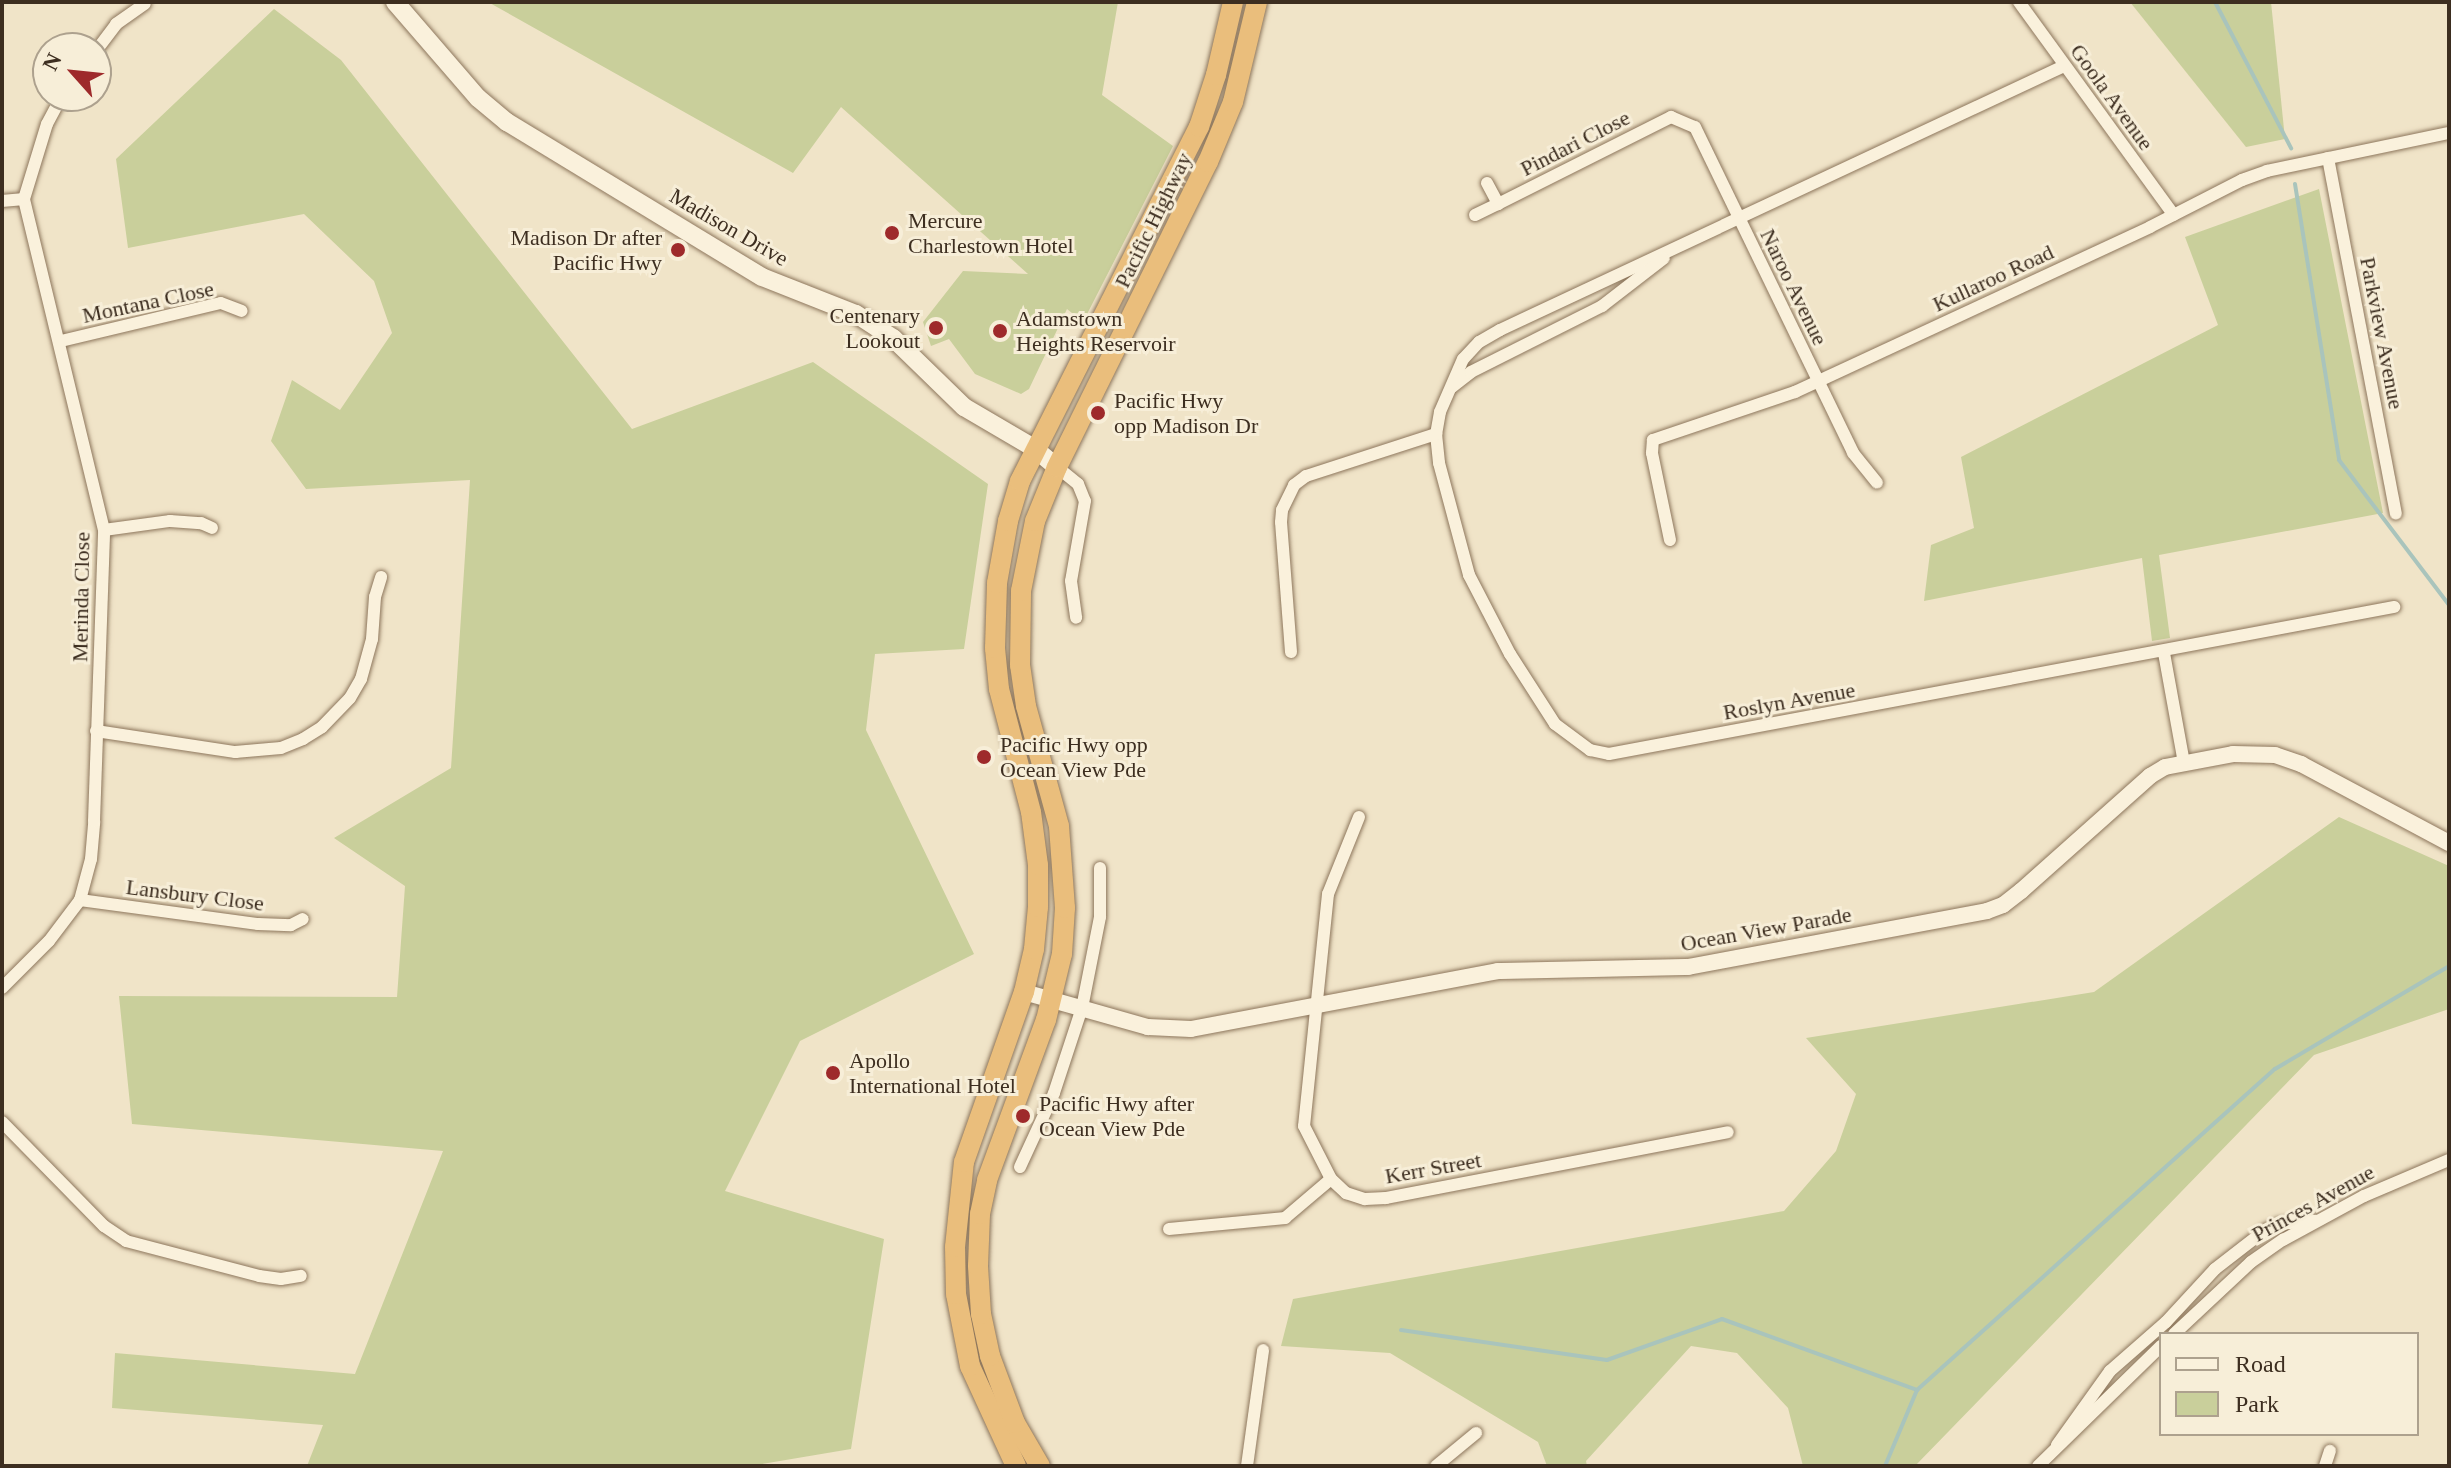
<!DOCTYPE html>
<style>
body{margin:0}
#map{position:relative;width:2451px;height:1468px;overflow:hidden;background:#f0e4c8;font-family:Georgia,serif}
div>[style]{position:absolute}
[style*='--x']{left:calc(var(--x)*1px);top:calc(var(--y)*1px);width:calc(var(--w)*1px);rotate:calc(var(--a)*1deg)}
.green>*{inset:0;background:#c9cf9b}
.stream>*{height:4px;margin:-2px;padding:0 2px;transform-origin:2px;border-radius:2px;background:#a9c4bc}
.roads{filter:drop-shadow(0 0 2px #8d765c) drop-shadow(0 0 2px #8d765c)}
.minor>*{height:12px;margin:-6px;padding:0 6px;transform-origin:6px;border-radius:6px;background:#faf1dc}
.tertiary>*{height:16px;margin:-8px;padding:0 8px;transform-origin:8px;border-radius:8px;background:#faf1dc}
.secondary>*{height:18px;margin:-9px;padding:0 9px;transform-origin:9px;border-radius:9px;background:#faf1dc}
.trunk>*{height:20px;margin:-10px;padding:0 10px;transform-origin:10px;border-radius:10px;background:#eabe7c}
.dots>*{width:22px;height:22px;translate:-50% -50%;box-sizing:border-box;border:4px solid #f7eed8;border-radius:50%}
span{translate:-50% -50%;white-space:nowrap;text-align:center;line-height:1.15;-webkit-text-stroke:6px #f7eed8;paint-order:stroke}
.street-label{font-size:22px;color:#3d2e20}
.poi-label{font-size:22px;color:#3d2e20}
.left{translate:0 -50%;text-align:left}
.right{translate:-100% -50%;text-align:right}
.frame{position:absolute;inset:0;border:4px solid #3d2e20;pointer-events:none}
.legend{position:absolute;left:2159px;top:1332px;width:260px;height:104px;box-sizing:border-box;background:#f7eed8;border:2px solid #ada18e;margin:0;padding:10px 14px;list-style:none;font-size:24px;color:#3d2e20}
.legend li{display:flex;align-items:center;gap:16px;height:40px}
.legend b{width:40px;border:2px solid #ada18e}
.north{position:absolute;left:32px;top:32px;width:80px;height:80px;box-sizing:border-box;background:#f7eed8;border:2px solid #ada18e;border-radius:50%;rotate:297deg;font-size:22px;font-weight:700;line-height:32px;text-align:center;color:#3d2e20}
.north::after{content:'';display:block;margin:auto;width:28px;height:36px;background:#9e2a2b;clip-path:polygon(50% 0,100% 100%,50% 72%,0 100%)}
</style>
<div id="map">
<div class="green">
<div style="clip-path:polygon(488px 2px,1118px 2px,1102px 95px,1173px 146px,1083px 322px,1067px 309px,1029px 389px,1021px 394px,975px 374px,949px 339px,931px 346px,923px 322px,963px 271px,1028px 274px,841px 107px,793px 173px)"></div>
<div style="clip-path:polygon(2130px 2px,2271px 2px,2285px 139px,2246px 147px)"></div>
<div style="clip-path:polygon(274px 9px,341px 60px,632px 429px,813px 362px,988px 484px,964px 649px,875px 654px,866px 730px,974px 954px,800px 1041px,725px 1191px,884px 1239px,851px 1449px,750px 1466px,307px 1466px,323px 1425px,112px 1408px,115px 1353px,355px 1374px,443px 1151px,132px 1124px,119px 996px,397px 997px,405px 886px,334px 838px,451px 768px,470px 480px,306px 489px,271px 441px,292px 380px,340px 410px,392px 333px,374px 281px,304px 214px,128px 248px,116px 159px)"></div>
<div style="clip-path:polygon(2319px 189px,2383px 513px,2159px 555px,2170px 638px,2152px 641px,2142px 558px,1924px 601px,1931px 545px,1974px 528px,1961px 457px,2218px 325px,2185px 237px)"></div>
<div style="clip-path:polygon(2339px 817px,2449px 866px,2449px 1009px,2314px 1055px,1915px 1466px,1803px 1466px,1788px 1408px,1737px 1353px,1691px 1346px,1586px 1461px,1587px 1466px,1547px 1466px,1538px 1442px,1390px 1353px,1281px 1346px,1293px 1299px,1784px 1211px,1836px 1151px,1856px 1094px,1806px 1038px,2094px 992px)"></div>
</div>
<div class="stream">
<div style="--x:2215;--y:2;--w:165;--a:62.5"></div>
<div style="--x:2295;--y:184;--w:279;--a:80.9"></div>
<div style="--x:2339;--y:460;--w:182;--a:52.8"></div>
<div style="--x:1401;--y:1330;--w:208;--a:8.3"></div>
<div style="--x:1607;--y:1360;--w:122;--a:-19.6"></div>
<div style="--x:1722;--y:1319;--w:208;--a:20"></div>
<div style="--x:1885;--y:1466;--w:82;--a:-67.2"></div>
<div style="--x:1917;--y:1390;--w:481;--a:-41.9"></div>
<div style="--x:2275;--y:1069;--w:202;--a:-30.6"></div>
</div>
<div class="roads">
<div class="minor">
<div style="--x:2019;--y:2;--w:263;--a:54"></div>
<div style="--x:96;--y:51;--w:34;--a:-53"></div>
<div style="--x:116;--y:24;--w:35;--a:-35"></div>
<div style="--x:2064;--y:66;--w:623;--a:154.92"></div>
<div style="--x:1500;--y:330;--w:24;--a:150"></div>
<div style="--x:1479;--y:342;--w:23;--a:133"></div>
<div style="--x:1463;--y:359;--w:58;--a:113.5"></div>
<div style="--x:1440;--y:412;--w:22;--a:100"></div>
<div style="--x:1436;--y:434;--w:29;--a:84"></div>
<div style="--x:1439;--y:463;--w:116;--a:75"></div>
<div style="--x:1469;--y:575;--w:89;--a:62.6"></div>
<div style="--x:1510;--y:654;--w:83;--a:57.3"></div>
<div style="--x:1555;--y:724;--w:44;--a:36.6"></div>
<div style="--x:1590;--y:750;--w:19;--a:12"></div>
<div style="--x:1609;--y:754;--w:799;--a:-10.61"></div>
<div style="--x:2328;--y:158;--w:362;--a:79.2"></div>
<div style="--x:1487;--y:183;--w:24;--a:62"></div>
<div style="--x:1498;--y:204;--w:194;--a:-26.7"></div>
<div style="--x:1671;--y:117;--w:26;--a:23"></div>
<div style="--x:1695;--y:127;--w:362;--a:64.1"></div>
<div style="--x:1853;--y:453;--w:38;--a:51"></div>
<div style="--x:2;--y:201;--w:22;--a:-5"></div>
<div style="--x:1475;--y:215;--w:25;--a:-26"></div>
<div style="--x:61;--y:341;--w:164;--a:-13.4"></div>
<div style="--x:221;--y:303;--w:22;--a:21"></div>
<div style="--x:1452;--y:387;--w:24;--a:-38"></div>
<div style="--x:1471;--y:372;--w:147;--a:-26.7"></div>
<div style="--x:1602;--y:306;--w:78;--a:-37.7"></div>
<div style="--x:1057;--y:467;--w:27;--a:39"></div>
<div style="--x:1078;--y:484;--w:18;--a:68"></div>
<div style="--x:1085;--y:501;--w:81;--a:99.9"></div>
<div style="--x:1071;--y:581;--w:37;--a:82"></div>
<div style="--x:104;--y:530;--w:67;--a:-7.8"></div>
<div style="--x:170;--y:521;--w:31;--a:4"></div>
<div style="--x:201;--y:523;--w:12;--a:24"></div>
<div style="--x:1670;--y:540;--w:89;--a:-101.7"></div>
<div style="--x:1652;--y:453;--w:13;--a:-86"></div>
<div style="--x:1653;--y:440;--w:150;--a:-18.7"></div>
<div style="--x:1795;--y:392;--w:391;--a:-24.9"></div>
<div style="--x:2150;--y:227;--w:103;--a:-27.1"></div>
<div style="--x:2242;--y:180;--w:27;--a:-20"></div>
<div style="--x:2267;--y:171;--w:186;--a:-11.8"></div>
<div style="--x:1291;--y:652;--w:130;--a:-94.4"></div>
<div style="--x:1281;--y:522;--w:12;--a:-85"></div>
<div style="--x:1282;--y:510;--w:28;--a:-64"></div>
<div style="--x:1294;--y:485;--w:15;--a:-37"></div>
<div style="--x:1306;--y:476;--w:137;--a:-17.9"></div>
<div style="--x:2164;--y:653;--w:112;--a:79.7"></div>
<div style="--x:96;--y:731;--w:141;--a:8.6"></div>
<div style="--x:235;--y:752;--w:46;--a:-5"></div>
<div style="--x:281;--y:748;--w:24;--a:-22"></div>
<div style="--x:303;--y:739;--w:22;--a:-32"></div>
<div style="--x:322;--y:727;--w:40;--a:-46"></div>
<div style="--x:350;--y:698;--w:22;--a:-60"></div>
<div style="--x:361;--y:679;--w:41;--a:-74.6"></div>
<div style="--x:372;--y:639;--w:42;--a:-85.9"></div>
<div style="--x:375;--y:597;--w:21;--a:-73"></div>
<div style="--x:1359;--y:817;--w:83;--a:111.9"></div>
<div style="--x:1328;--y:894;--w:233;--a:95.9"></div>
<div style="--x:1304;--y:1126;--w:59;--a:63"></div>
<div style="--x:1331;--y:1179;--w:21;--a:43"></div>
<div style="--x:1346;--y:1193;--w:20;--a:18"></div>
<div style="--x:1365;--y:1199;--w:21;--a:-3"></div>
<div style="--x:1386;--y:1198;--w:348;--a:-10.9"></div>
<div style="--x:80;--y:900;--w:180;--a:7.7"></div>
<div style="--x:258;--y:924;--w:33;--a:2"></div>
<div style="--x:291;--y:925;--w:13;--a:-27"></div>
<div style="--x:2;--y:988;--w:66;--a:-45"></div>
<div style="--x:49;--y:941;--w:51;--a:-52.9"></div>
<div style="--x:80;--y:900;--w:42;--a:-75"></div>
<div style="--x:91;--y:859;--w:38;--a:-85"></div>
<div style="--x:94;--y:821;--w:291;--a:-88"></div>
<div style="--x:104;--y:530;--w:341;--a:-103.6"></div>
<div style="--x:24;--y:199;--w:78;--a:-73"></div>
<div style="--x:47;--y:124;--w:32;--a:-62"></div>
<div style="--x:2;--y:1122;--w:146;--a:45.6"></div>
<div style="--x:104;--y:1226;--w:27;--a:34"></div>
<div style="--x:126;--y:1241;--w:138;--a:14.7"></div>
<div style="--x:259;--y:1276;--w:22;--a:8"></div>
<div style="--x:281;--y:1279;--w:20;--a:-9"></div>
<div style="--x:1020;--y:1167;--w:81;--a:-65.3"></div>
<div style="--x:1054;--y:1093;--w:89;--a:-71.8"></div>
<div style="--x:1082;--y:1008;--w:93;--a:-78.8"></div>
<div style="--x:1100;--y:917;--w:49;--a:-90"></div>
<div style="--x:1169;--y:1229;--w:117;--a:-5.4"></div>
<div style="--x:1285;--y:1218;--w:60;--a:-40.3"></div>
<div style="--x:2174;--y:1334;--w:105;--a:-43.1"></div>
<div style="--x:2251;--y:1262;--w:39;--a:-35"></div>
<div style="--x:2283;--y:1240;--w:92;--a:-28.5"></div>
<div style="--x:2364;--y:1196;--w:92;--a:-23"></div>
<div style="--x:2057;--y:1445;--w:91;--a:-54.4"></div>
<div style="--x:2110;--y:1371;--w:74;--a:-41.2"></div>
<div style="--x:2166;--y:1322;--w:72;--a:-47.2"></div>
<div style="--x:2215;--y:1269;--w:62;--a:-37.8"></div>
<div style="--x:2264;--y:1231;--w:17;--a:-25"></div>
<div style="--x:2279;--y:1224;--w:37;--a:-5"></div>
<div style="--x:1247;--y:1466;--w:117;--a:-82.1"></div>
<div style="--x:1436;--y:1466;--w:52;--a:-39.5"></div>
<div style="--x:2038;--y:1466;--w:172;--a:-44.3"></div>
<div style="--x:2325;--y:1466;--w:16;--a:-72"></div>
</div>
<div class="tertiary">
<div style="--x:1024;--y:992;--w:129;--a:15.8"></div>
<div style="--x:1148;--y:1027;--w:43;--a:2.7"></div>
<div style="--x:1191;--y:1029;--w:312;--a:-10.7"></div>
<div style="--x:1498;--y:971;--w:190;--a:-1.2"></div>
<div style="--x:1688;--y:967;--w:304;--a:-10.6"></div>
<div style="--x:1987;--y:911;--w:17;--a:-21"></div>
<div style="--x:2003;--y:905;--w:23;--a:-38"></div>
<div style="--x:2021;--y:891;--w:173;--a:-41.7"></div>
<div style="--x:2150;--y:776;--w:17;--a:-31"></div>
<div style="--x:2165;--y:767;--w:69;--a:-10.8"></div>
<div style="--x:2233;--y:754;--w:42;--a:1.4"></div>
<div style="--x:2275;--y:755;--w:28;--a:19"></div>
<div style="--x:2301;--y:764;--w:168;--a:28.1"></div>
</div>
<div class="secondary">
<div style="--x:395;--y:2;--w:127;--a:49.2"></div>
<div style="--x:478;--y:98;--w:38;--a:40"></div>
<div style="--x:507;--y:122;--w:298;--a:31.3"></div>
<div style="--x:762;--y:277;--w:101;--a:21.5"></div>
<div style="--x:856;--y:314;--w:44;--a:33"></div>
<div style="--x:893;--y:338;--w:99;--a:44.2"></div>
<div style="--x:964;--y:407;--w:81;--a:30.4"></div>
<div style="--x:1034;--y:448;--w:30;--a:40"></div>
</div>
<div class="trunk">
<div style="--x:1016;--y:1466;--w:110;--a:-114.7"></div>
<div style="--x:970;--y:1366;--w:73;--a:-101"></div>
<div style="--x:956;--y:1294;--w:47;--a:-91.2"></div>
<div style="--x:955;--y:1247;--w:85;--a:-84"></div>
<div style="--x:964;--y:1162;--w:180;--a:-70.6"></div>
<div style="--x:1024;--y:992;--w:44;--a:-76.9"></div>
<div style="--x:1034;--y:949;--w:42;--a:-84.6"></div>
<div style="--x:1038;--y:907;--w:42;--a:-90"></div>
<div style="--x:1038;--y:865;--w:53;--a:-97.5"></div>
<div style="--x:1031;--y:812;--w:127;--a:-104.6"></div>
<div style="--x:999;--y:689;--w:41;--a:-95.6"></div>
<div style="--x:995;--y:648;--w:65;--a:-88.2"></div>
<div style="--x:997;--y:583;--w:63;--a:-79.9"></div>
<div style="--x:1008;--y:521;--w:42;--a:-73.3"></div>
<div style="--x:1020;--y:481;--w:397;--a:-63.2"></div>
<div style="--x:1199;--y:127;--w:55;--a:-71.9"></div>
<div style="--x:1216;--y:75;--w:75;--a:-76.9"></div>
<div style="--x:1040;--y:1466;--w:50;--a:-120.2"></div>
<div style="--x:1015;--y:1423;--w:72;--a:-110.5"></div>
<div style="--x:990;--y:1356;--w:43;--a:-102.1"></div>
<div style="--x:981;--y:1314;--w:48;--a:-93.6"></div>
<div style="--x:978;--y:1266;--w:52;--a:-87.8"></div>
<div style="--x:980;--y:1214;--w:35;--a:-78"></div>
<div style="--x:987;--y:1180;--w:171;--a:-69.8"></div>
<div style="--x:1046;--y:1020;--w:68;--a:-76.4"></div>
<div style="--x:1062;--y:954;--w:46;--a:-86.3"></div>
<div style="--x:1065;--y:908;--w:82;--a:-94.2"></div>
<div style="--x:1059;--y:826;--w:124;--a:-105.4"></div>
<div style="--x:1026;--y:706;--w:41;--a:-98.3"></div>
<div style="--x:1020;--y:665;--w:74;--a:-89.2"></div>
<div style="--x:1021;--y:591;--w:71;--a:-78.7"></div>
<div style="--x:1035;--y:521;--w:58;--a:-67.8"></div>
<div style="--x:1057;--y:467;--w:340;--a:-63.7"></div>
<div style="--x:1208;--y:162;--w:65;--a:-67.4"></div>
<div style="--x:1233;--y:102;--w:103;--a:-76.5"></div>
</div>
</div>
<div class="dots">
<div style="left:892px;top:233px;background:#9e2a2b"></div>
<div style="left:678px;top:250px;background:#9e2a2b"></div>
<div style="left:936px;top:328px;background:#9e2a2b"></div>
<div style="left:1000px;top:331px;background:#9e2a2b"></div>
<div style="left:1098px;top:413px;background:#9e2a2b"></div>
<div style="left:984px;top:757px;background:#9e2a2b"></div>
<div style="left:833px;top:1073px;background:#9e2a2b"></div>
<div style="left:1023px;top:1116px;background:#9e2a2b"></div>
</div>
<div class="street-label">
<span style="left:2112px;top:97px;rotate:54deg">Goola Avenue</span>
<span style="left:1575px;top:143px;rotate:-27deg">Pindari Close</span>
<span style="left:1153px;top:220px;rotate:-64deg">Pacific Highway</span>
<span style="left:729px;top:227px;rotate:30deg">Madison Drive</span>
<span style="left:1993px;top:278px;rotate:-25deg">Kullaroo Road</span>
<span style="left:1794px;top:287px;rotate:64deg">Naroo Avenue</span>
<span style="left:148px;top:302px;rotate:-12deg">Montana Close</span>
<span style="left:2382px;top:333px;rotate:79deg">Parkview Avenue</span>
<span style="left:81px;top:597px;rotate:-89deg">Merinda Close</span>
<span style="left:1789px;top:701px;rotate:-10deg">Roslyn Avenue</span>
<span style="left:195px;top:895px;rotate:7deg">Lansbury Close</span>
<span style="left:1766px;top:929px;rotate:-10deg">Ocean View Parade</span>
<span style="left:1433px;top:1168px;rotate:-10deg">Kerr Street</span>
<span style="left:2313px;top:1203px;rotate:-29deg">Princes Avenue</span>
</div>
<div class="poi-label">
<span class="left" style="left:908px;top:233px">Mercure<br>Charlestown Hotel</span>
<span class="right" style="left:662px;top:250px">Madison Dr after<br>Pacific Hwy</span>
<span class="right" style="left:920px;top:328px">Centenary<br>Lookout</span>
<span class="left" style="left:1016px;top:331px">Adamstown<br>Heights Reservoir</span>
<span class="left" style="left:1114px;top:413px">Pacific Hwy<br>opp Madison Dr</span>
<span class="left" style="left:1000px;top:757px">Pacific Hwy opp<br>Ocean View Pde</span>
<span class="left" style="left:849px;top:1073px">Apollo<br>International Hotel</span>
<span class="left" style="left:1039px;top:1116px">Pacific Hwy after<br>Ocean View Pde</span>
</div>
<div class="frame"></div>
<ul class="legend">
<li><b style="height:10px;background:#faf1dc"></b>Road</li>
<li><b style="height:22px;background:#c9cf9b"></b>Park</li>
</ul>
<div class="north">N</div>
</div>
